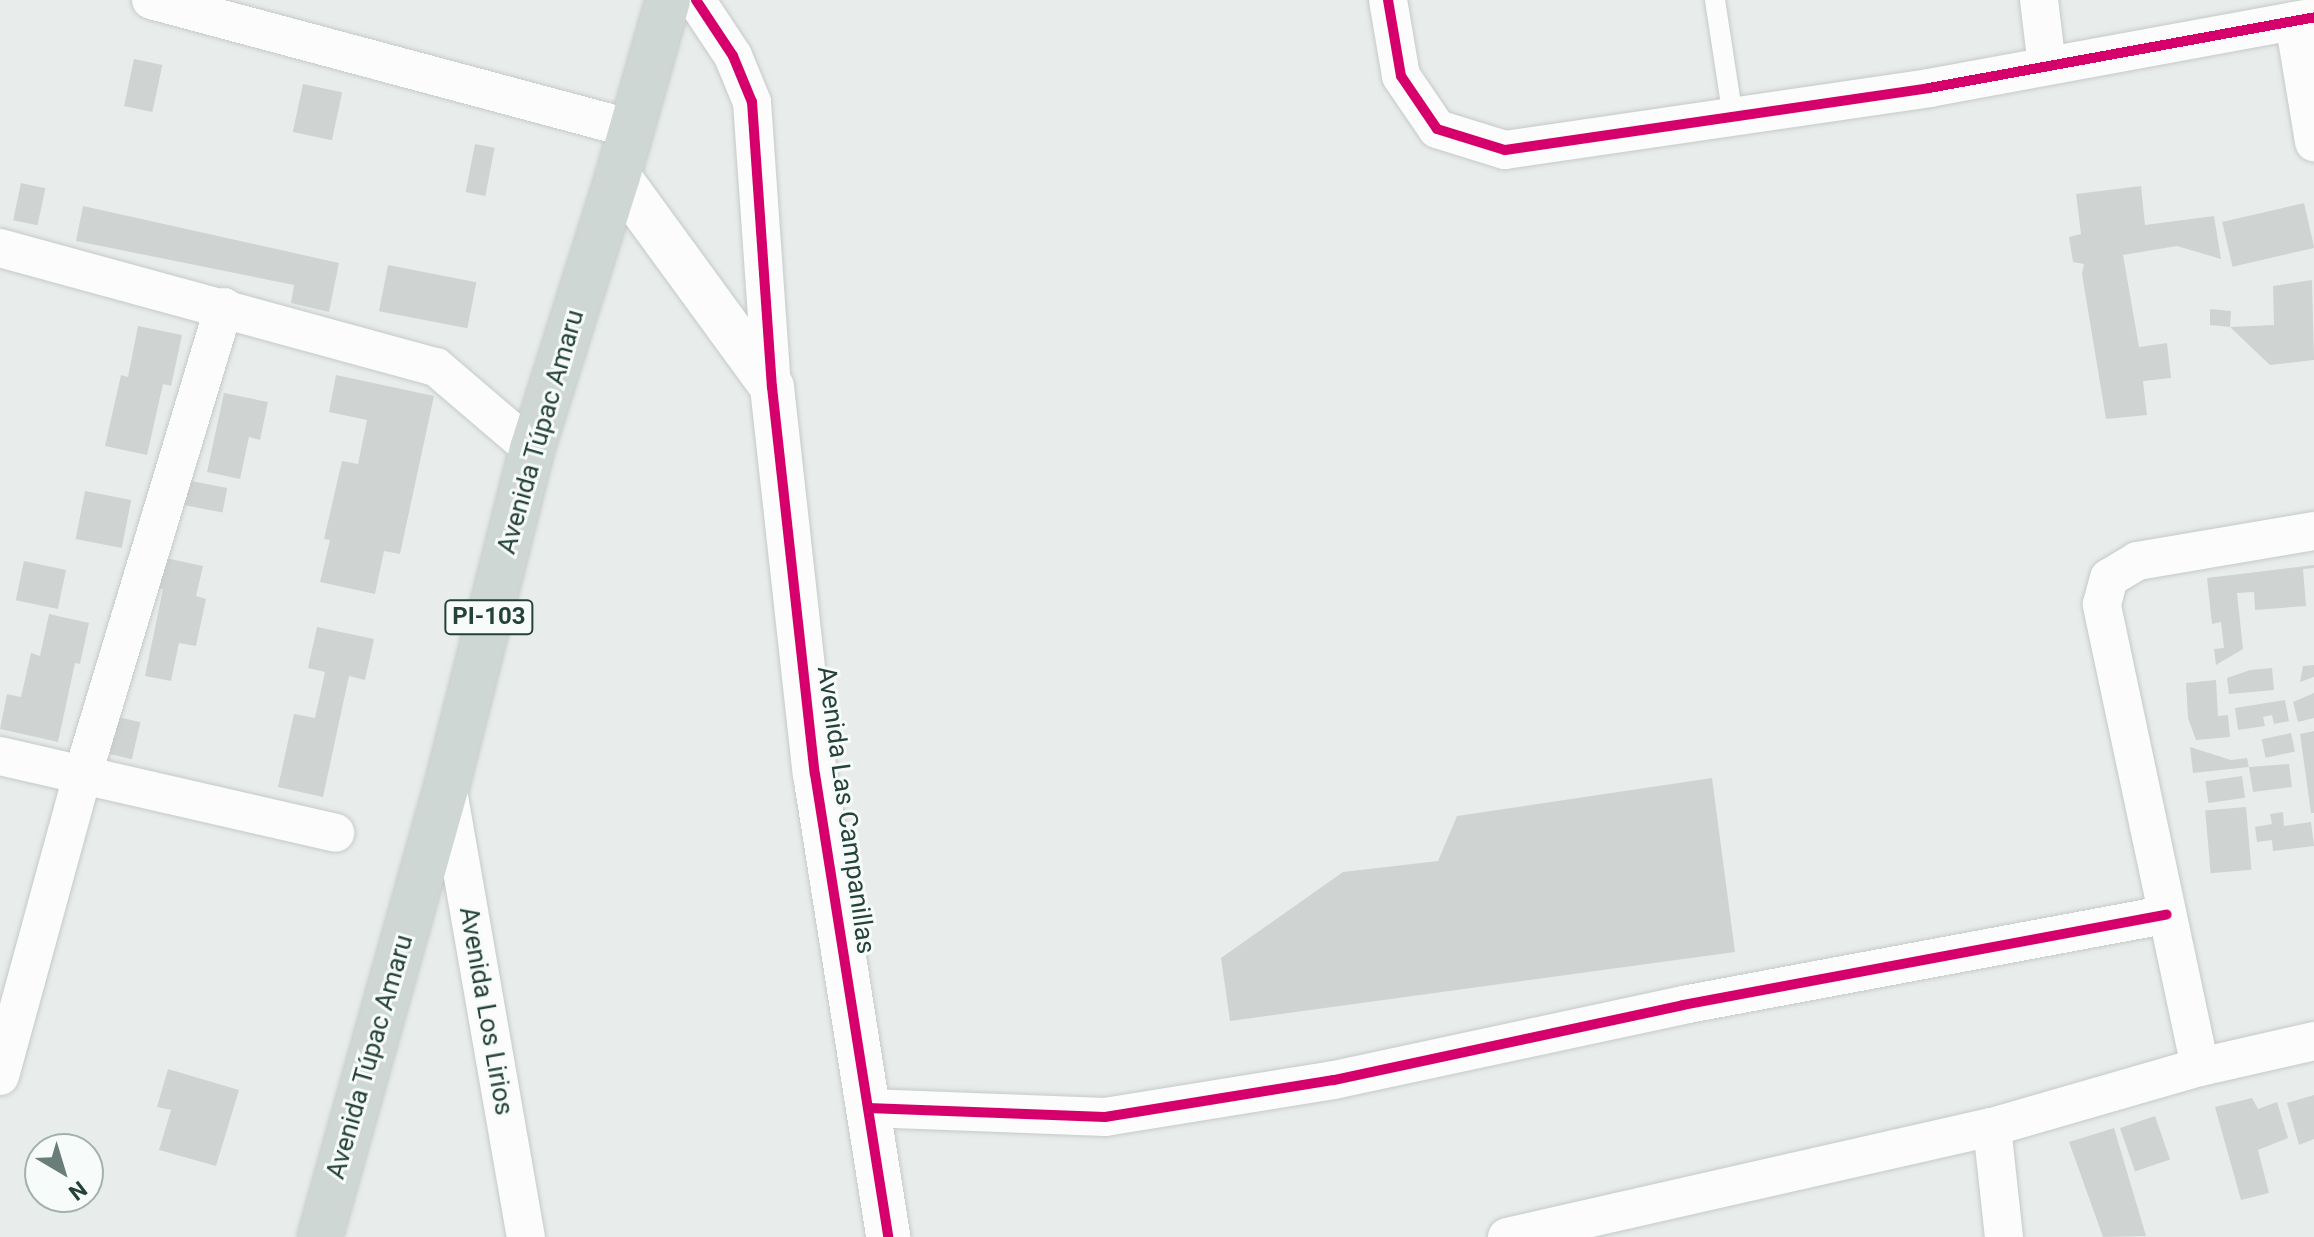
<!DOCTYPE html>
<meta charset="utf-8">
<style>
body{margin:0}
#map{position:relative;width:2314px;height:1237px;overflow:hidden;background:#e8edeb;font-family:Roboto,sans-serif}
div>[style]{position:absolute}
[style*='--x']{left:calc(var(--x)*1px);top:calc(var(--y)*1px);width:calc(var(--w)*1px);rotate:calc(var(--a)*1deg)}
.building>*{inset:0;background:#cfd4d2;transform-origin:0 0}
.roads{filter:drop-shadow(0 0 2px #c5cac8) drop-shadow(0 0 2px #c5cac8)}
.service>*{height:20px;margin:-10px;padding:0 10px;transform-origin:10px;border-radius:10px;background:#fcfcfc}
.minor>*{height:38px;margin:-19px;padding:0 19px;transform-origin:19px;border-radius:19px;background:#fcfcfc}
.tertiary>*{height:44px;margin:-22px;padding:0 22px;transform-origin:22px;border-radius:22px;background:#fcfcfc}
.primary>*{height:44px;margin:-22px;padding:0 22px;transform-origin:22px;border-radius:22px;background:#cfd7d5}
.cycleway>*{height:10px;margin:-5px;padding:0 5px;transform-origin:5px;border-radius:5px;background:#d6006c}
span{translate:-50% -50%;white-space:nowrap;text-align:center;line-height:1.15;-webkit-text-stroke:6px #f7fbf9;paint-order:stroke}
.shield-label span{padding:2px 6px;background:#f7fbf9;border:2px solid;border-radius:6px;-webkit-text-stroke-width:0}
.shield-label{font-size:24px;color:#24423a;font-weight:700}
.street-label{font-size:26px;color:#24423a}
.north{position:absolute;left:24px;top:1133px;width:80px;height:80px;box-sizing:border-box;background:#f7fbf9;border:2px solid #a3b1ad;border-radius:50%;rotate:142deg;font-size:22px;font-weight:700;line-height:32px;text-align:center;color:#24423a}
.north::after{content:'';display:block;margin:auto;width:28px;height:36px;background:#697e78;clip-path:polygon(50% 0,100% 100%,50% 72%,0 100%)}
</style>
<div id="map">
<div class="building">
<div style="left:134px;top:59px;width:29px;height:48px;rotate:12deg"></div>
<div style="left:303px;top:84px;width:40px;height:49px;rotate:12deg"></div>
<div style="left:475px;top:144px;width:20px;height:49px;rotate:11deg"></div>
<div style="left:21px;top:183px;width:25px;height:38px;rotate:12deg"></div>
<div style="clip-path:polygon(2141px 186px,2145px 225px,2214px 216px,2221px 259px,2177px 246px,2123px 255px,2139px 347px,2167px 343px,2171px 378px,2143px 381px,2147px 415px,2106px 419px,2082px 274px,2084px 264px,2073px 262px,2069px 237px,2081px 234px,2076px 194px)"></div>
<div style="left:2304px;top:203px;width:46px;height:84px;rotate:77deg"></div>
<div style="clip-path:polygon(83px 206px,339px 263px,329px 312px,291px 303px,294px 285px,76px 241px)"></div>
<div style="left:388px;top:265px;width:90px;height:47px;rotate:11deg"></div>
<div style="clip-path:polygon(2312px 280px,2314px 360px,2270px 365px,2230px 327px,2210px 325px,2210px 309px,2231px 311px,2230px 327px,2274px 325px,2273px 286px)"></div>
<div style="clip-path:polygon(138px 326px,182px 335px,171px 386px,163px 384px,147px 455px,105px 446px,121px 375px,128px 377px)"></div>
<div style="clip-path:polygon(336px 375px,434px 396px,400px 554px,384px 551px,375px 594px,320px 582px,330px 540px,324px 539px,342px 461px,358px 464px,367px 420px,329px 412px)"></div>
<div style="clip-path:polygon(224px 393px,268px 402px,260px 440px,249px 437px,240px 479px,207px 472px)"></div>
<div style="left:186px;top:480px;width:42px;height:25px;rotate:11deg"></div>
<div style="left:85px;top:491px;width:47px;height:49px;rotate:11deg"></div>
<div style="clip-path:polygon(161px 557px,203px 566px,196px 596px,206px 599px,196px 646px,179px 643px,171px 681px,145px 676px,163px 589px,154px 588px)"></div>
<div style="left:24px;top:561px;width:43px;height:40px;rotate:12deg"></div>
<div style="clip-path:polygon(2314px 565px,2314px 568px,2303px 569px,2306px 606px,2255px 610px,2254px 592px,2237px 593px,2243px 649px,2216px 665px,2214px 649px,2224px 648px,2221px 622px,2212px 624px,2207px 578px)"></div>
<div style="clip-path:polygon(49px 614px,89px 623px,80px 664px,75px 663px,58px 742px,0 729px,7px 694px,21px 697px,31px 653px,40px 656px)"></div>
<div style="clip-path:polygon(317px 627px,374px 639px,365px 680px,349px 676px,323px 797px,278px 787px,294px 714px,315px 718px,325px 672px,308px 668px)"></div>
<div style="clip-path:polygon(2314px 665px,2314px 677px,2300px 682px,2303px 666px)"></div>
<div style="clip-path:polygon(2272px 668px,2274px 690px,2229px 694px,2227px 678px,2250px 670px)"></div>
<div style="clip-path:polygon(2216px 680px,2218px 716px,2228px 715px,2230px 737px,2196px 740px,2188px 718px,2186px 683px)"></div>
<div style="clip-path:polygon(2314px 693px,2314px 718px,2298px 722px,2293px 702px)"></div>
<div style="clip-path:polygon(2285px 700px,2289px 721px,2274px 724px,2272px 715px,2263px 717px,2265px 726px,2238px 730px,2235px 708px)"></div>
<div style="left:118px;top:717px;width:23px;height:38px;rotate:13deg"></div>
<div style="clip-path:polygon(2314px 731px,2314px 813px,2311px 813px,2300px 734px)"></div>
<div style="left:2291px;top:733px;width:19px;height:30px;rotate:78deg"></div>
<div style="clip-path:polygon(2190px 747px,2231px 760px,2247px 758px,2249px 767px,2289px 764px,2292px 787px,2253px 792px,2249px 767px,2193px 773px)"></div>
<div style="left:2242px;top:776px;width:22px;height:37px;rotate:82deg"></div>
<div style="clip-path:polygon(1712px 778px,1735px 952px,1230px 1021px,1221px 958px,1343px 872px,1438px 861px,1457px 816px)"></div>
<div style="left:2246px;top:807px;width:63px;height:41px;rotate:85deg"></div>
<div style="clip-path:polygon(2283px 812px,2284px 826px,2311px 822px,2314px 846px,2273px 851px,2272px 840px,2257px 842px,2255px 827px,2272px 824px,2270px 814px)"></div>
<div style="clip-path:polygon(168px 1069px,239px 1090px,216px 1166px,159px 1150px,171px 1110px,157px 1107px)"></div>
<div style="clip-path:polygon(2314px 1095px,2314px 1139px,2299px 1145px,2287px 1103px)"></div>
<div style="clip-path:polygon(2252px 1098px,2258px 1109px,2277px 1102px,2288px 1138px,2258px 1150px,2269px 1193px,2241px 1200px,2215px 1107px)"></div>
<div style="left:2155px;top:1116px;width:46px;height:37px;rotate:71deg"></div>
<div style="clip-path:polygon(2114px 1128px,2146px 1236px,2103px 1237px,2069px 1142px)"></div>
</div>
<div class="roads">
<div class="service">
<div style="--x:1715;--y:0;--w:118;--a:81.3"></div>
</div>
<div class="minor">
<div style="--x:151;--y:0;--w:497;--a:15"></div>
<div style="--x:696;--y:0;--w:67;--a:56.5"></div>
<div style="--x:733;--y:56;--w:50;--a:67.6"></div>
<div style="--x:752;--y:102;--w:286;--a:86"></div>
<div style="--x:1388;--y:0;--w:77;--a:80.3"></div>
<div style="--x:1401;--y:76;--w:64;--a:55.8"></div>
<div style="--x:1437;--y:129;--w:71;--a:17.2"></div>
<div style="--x:1505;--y:150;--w:429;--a:-8.3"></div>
<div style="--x:1929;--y:88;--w:391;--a:-10.4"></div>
<div style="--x:2039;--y:0;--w:66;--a:83.1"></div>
<div style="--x:2294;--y:21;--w:123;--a:80.6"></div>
<div style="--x:0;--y:248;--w:452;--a:15.3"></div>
<div style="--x:436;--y:367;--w:126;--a:40.5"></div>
<div style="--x:0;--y:756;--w:344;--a:12.9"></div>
<div style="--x:447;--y:785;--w:459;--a:80.1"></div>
<div style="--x:2200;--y:1067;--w:473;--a:-102"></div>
<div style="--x:2102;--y:604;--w:27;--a:-75"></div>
<div style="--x:2109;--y:578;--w:33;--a:-31"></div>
<div style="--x:2137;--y:561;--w:180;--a:-9.6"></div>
<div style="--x:0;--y:1076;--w:310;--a:-74.7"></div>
<div style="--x:82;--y:777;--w:491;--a:-73.2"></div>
<div style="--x:868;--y:1108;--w:237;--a:2.2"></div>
<div style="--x:1105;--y:1117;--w:232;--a:-9.2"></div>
<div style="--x:1334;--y:1080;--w:357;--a:-12.1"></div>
<div style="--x:1683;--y:1005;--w:492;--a:-10.6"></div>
<div style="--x:1992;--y:1127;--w:111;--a:83.8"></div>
<div style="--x:1507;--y:1237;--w:497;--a:-12.8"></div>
<div style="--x:1992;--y:1127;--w:216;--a:-16.1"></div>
<div style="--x:2200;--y:1067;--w:117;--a:-12.8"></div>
</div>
<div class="tertiary">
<div style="--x:618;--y:176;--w:261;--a:53.9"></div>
<div style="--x:772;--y:387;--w:389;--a:83.7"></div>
<div style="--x:815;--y:774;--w:469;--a:81"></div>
</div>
<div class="primary">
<div style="--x:320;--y:1237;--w:470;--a:-74.3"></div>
<div style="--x:447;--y:785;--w:347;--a:-75.8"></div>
<div style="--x:532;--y:449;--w:286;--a:-72.5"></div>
<div style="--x:618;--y:176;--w:183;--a:-74.1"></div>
</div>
</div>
<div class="cycleway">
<div style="--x:696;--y:0;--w:67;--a:56.5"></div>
<div style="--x:733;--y:56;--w:50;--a:67.6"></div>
<div style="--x:752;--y:102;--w:286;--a:86"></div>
<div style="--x:772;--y:387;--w:389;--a:83.7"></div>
<div style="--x:815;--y:774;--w:469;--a:81"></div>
<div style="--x:1388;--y:0;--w:77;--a:80.3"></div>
<div style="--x:1401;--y:76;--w:64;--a:55.8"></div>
<div style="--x:1437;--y:129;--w:71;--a:17.2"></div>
<div style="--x:1505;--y:150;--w:429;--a:-8.3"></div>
<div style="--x:1929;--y:88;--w:391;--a:-10.4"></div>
<div style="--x:868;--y:1108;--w:237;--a:2.2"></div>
<div style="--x:1105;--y:1117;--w:232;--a:-9.2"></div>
<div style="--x:1334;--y:1080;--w:357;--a:-12.1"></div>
<div style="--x:1683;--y:1005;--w:492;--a:-10.6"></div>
</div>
<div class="shield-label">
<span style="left:489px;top:617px">PI-103</span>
</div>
<div class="street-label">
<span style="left:541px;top:432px;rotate:-74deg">Avenida Túpac Amaru</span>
<span style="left:846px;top:810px;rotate:82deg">Avenida Las Campanillas</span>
<span style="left:486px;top:1011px;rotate:80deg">Avenida Los Lirios</span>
<span style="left:370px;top:1057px;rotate:-74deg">Avenida Túpac Amaru</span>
</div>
<div class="north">N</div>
</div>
